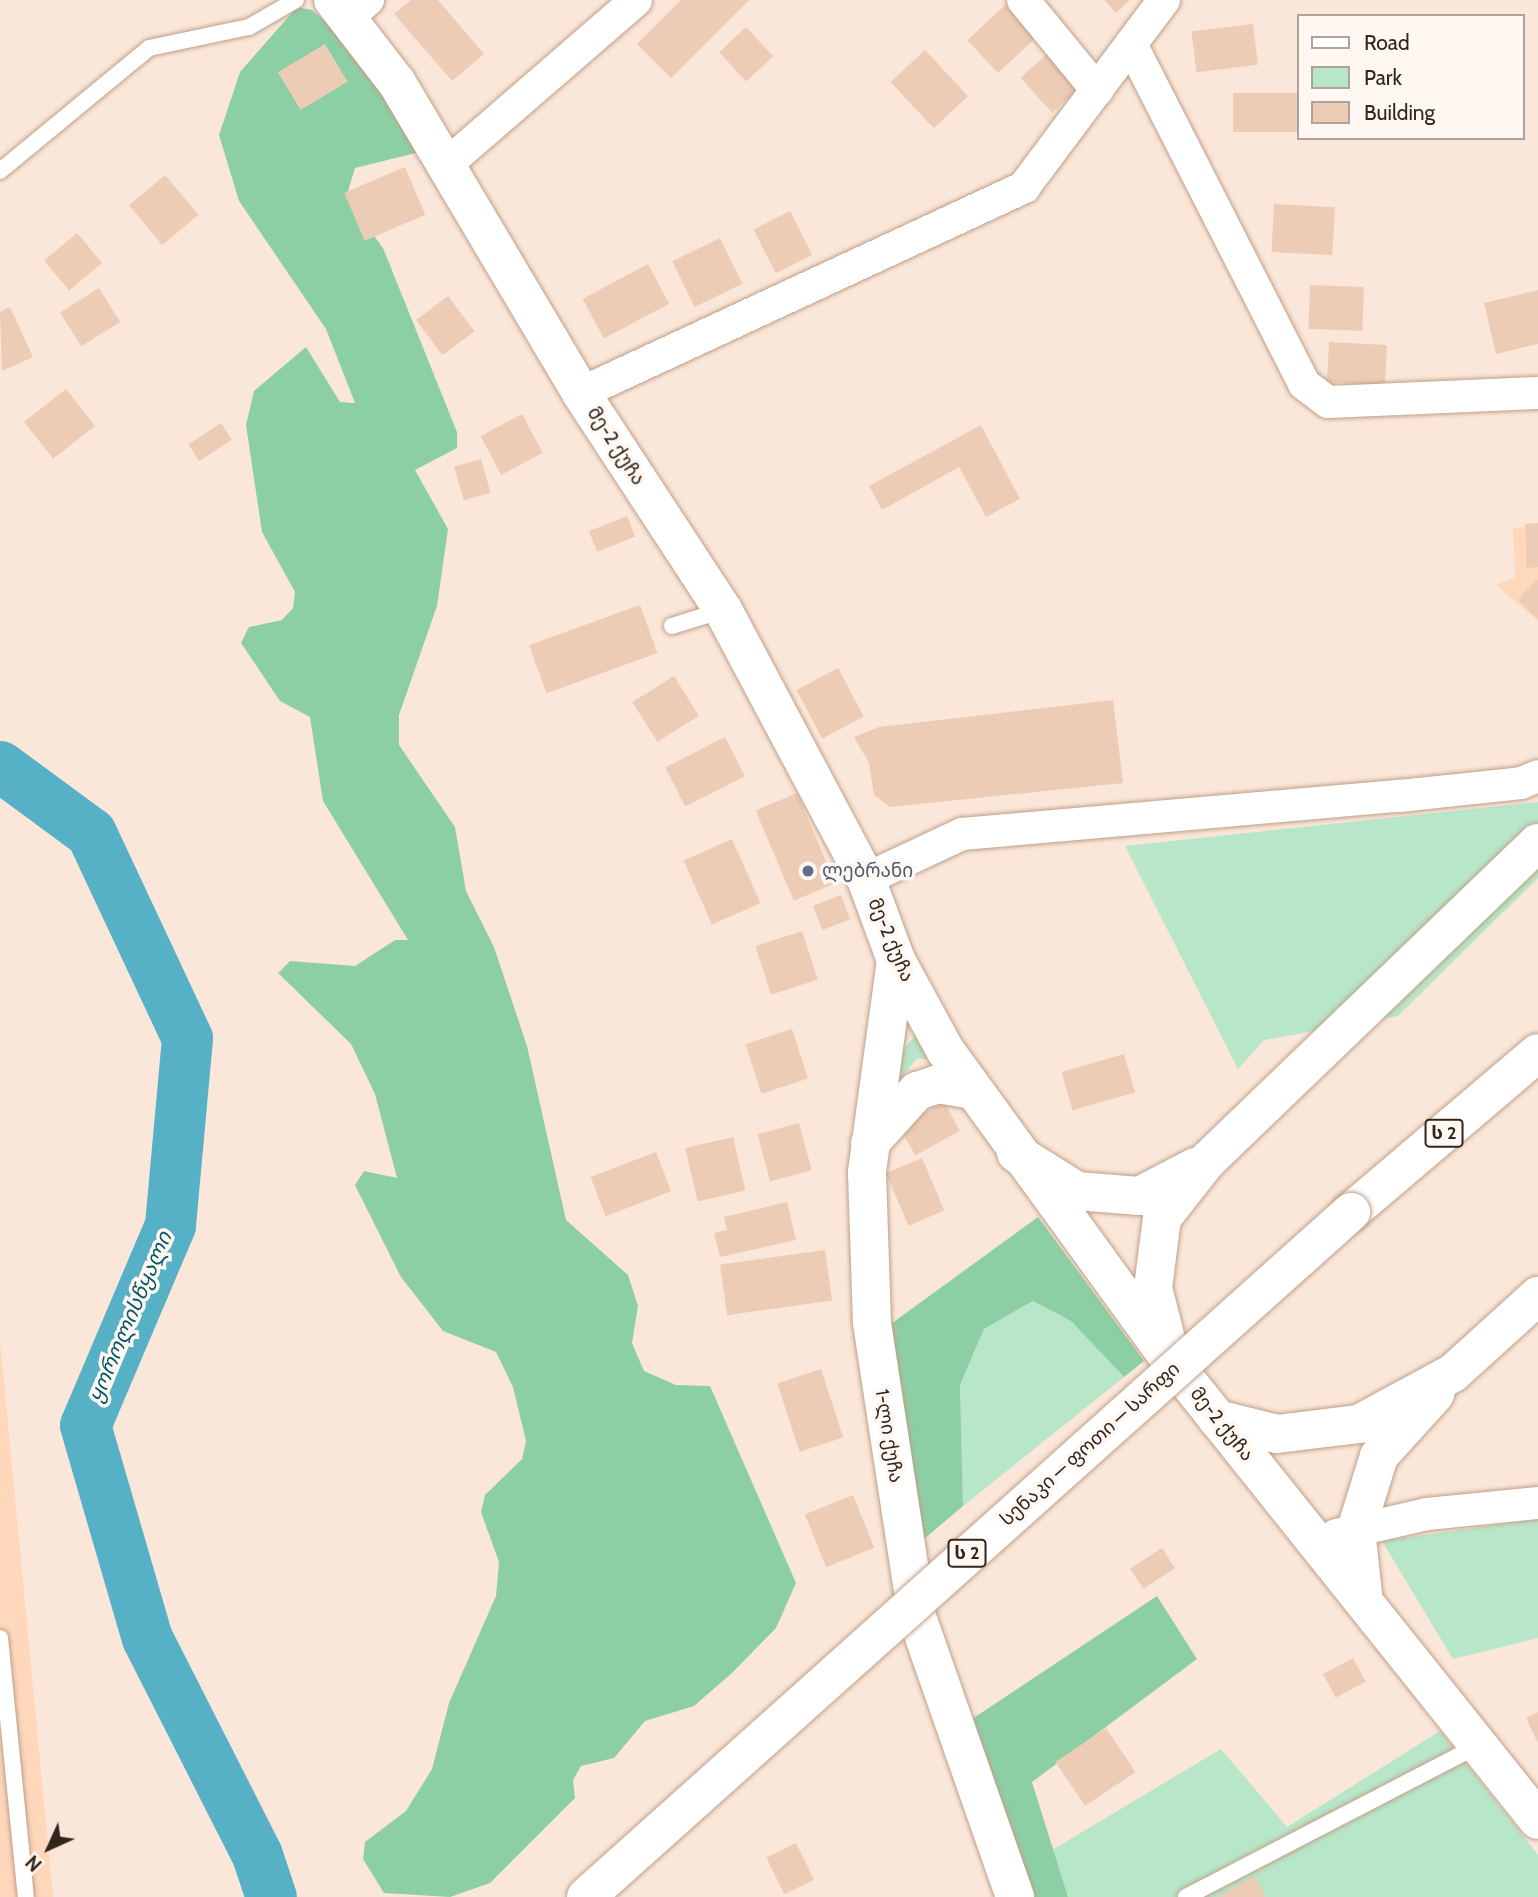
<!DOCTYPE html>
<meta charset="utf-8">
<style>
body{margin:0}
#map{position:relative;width:1538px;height:1897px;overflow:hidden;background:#fbe7d9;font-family:Cabin,"Noto Sans Georgian",sans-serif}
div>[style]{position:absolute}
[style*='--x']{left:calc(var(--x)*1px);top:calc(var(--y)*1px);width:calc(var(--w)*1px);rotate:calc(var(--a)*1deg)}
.built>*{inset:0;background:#ffd7bb}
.green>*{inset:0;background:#b8e6c8}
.forest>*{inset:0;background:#8dcfa5}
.river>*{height:51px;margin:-25.5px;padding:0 25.5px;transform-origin:25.5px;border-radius:25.5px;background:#57b1c6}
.building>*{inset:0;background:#ecccb5;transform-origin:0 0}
.roads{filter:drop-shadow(0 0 2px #bfa08a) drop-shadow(0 0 2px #bfa08a)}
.service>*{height:16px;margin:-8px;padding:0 8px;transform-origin:8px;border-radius:8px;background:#fff}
.minor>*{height:32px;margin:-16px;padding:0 16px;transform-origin:16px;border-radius:16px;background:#fff}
.tertiary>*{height:38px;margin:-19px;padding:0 19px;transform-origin:19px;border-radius:19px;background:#fff}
.trunk>*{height:38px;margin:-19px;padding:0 19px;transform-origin:19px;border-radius:19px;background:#fff}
.bridges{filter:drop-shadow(0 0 2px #bfa08a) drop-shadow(0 0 2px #bfa08a)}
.trunk-bridge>*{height:38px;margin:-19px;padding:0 19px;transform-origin:19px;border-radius:19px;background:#fff}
.dots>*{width:19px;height:19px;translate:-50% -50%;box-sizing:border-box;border:4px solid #fef7f2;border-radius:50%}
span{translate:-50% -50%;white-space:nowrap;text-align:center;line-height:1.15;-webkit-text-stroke:7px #fef7f2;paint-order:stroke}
.shield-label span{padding:2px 5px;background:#fef7f2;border:2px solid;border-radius:5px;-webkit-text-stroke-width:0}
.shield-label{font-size:18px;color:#31251c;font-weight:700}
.street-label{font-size:19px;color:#31251c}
.service-label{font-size:19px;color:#4e5e75}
.left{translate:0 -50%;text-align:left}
.water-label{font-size:21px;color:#075867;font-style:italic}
.legend{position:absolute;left:1297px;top:14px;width:228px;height:126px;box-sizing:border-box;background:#fef7f2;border:2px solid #aca39c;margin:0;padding:9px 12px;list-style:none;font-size:21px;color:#31251c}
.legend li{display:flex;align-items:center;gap:14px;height:35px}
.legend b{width:35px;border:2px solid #aca39c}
.north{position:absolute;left:14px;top:1813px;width:70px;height:70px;-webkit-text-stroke:5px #fef7f2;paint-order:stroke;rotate:225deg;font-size:19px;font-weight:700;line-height:28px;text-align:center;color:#31251c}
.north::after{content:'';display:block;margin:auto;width:24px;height:32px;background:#31251c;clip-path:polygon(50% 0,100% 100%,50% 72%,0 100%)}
</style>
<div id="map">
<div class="built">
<div style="clip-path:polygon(1538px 525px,1538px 621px,1496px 585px,1515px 577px,1513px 528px)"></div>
<div style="clip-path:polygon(0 1340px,53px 1897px,0 1897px)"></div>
</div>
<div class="green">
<div style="clip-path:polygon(1538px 802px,1538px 878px,1398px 1016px,1264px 1040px,1238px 1069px,1125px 846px)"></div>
<div style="clip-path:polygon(915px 1036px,927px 1040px,934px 1059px,917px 1059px,900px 1079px,894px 1075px,900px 1053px)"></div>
<div style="clip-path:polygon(1033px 1301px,1071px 1321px,1124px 1377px,963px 1506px,960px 1385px,984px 1329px)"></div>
<div style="clip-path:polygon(1538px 1519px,1538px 1638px,1453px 1659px,1382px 1541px)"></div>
<div style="clip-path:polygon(1440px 1731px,1538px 1855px,1538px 1897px,1068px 1897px,1052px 1850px,1221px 1749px,1287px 1827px)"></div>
</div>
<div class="forest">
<div style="clip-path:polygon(297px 7px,312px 10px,336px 31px,428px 150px,355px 168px,346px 198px,383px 248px,457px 432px,457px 448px,415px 470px,448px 529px,437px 606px,399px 715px,399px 745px,455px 827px,466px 891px,494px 947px,527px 1046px,566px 1220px,628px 1275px,638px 1306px,632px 1343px,644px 1371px,676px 1385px,710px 1386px,796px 1583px,776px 1628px,733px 1672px,694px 1706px,645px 1721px,614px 1758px,581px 1766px,573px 1780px,575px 1798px,490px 1883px,450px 1897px,384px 1893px,363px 1859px,365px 1842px,406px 1811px,432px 1769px,449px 1703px,496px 1596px,499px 1562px,481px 1512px,485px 1495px,522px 1459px,526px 1441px,513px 1387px,496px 1352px,443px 1331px,401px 1277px,355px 1185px,364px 1171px,397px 1178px,375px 1094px,351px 1044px,278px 973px,290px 961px,355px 966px,395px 940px,408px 940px,323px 801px,310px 717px,280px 701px,241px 643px,249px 627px,282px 620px,293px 608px,295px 592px,262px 532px,246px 425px,254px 391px,306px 347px,340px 402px,355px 403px,326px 329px,239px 201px,219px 135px,240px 72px)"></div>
<div style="clip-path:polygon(1038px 1217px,1144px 1361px,1124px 1377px,1071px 1321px,1033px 1301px,984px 1329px,960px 1385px,963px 1506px,924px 1539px,888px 1326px)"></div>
<div style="clip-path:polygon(1157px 1596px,1197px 1659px,1032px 1782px,1068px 1897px,1034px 1897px,972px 1719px)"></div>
</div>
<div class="river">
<div style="--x:0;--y:766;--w:113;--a:36.4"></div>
<div style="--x:91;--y:833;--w:226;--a:64.9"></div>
<div style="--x:187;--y:1038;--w:188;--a:95.2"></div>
<div style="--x:170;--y:1225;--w:217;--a:113"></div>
<div style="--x:85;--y:1425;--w:222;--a:73.8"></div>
<div style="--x:147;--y:1638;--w:243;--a:63.1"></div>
<div style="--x:257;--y:1855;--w:44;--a:71.6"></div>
</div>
<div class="building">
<div style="clip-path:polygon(411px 0,438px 0,484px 54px,452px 81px,394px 14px)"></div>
<div style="clip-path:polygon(681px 0,749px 0,671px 78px,637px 44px)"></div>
<div style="clip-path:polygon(1104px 0,1130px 0,1116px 13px)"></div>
<div style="left:1006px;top:4px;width:45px;height:53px;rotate:47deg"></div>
<div style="left:1253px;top:24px;width:41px;height:62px;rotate:83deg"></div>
<div style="left:746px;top:27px;width:40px;height:37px;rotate:47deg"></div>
<div style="left:325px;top:44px;width:44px;height:55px;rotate:59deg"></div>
<div style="left:925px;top:50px;width:63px;height:47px;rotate:47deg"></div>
<div style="left:1048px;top:53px;width:47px;height:37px;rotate:48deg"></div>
<div style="left:1298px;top:93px;width:39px;height:65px;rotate:90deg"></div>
<div style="left:405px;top:167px;width:52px;height:66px;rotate:67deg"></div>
<div style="left:165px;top:175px;width:52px;height:47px;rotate:50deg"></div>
<div style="left:1274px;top:204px;width:61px;height:48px;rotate:3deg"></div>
<div style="left:790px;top:211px;width:49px;height:41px;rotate:63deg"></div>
<div style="left:77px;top:233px;width:39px;height:43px;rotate:50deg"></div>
<div style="left:720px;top:238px;width:51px;height:53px;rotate:64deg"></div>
<div style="left:648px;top:264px;width:45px;height:74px;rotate:62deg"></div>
<div style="left:1310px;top:285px;width:54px;height:44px;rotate:2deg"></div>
<div style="left:99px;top:288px;width:40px;height:46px;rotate:58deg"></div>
<div style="clip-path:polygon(1538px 290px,1538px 344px,1496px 354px,1484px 303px)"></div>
<div style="left:448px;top:296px;width:44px;height:40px;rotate:53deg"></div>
<div style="clip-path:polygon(10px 307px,33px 357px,2px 371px,0 312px)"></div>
<div style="left:1329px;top:342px;width:58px;height:40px;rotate:3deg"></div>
<div style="left:66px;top:389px;width:47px;height:53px;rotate:52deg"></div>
<div style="left:522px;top:414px;width:44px;height:47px;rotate:62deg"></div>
<div style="left:221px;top:423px;width:20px;height:39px;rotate:57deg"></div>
<div style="clip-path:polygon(981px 425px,1020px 499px,986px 517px,959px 467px,882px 510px,869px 486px)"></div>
<div style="left:481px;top:459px;width:35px;height:28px;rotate:74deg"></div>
<div style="left:627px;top:516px;width:22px;height:41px;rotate:68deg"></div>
<div style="clip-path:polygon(1538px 523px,1538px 567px,1527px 568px,1525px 524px)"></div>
<div style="clip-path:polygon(1537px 579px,1538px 581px,1538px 619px,1518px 600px)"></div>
<div style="left:640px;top:605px;width:51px;height:118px;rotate:70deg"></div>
<div style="left:838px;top:668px;width:55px;height:47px;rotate:62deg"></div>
<div style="left:674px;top:676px;width:47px;height:49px;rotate:58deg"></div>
<div style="clip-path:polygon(1113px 700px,1123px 783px,890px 807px,874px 795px,869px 763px,854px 737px,879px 727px)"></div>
<div style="left:725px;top:737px;width:44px;height:67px;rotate:63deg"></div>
<div style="left:797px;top:793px;width:98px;height:45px;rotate:67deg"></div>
<div style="left:732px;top:839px;width:70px;height:53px;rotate:66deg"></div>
<div style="left:841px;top:895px;width:26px;height:30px;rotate:69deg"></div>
<div style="left:802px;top:931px;width:51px;height:49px;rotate:72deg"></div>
<div style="left:792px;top:1029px;width:52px;height:49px;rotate:72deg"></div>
<div style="left:1124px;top:1054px;width:40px;height:65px;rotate:74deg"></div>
<div style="left:944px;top:1102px;width:33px;height:51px;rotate:61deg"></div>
<div style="left:799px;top:1123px;width:49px;height:43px;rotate:75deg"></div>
<div style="left:733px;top:1137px;width:55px;height:49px;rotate:77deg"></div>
<div style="left:656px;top:1152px;width:42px;height:70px;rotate:69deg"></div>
<div style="left:922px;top:1158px;width:57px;height:39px;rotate:67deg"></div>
<div style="clip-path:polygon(787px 1202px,796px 1240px,720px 1257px,714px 1233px,727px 1230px,724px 1217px)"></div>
<div style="left:825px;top:1250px;width:51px;height:106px;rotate:82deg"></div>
<div style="left:821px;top:1369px;width:72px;height:46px;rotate:72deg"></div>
<div style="left:853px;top:1495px;width:57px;height:52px;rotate:68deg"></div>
<div style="left:1162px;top:1548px;width:24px;height:38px;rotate:57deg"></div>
<div style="left:1353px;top:1658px;width:27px;height:34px;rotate:62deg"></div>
<div style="clip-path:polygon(1538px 1712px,1538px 1743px,1526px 1718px)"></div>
<div style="left:1106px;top:1728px;width:53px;height:61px;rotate:56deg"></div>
<div style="left:796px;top:1843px;width:41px;height:33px;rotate:64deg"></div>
<div style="clip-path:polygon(1254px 1876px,1266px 1897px,1218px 1897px)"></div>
</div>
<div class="roads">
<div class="service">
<div style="--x:0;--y:171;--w:193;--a:-39.5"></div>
<div style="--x:149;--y:48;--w:102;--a:-11.9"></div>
<div style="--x:249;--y:27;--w:54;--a:-29.9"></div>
<div style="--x:672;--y:626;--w:53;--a:-17.4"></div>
<div style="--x:0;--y:1638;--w:260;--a:84.3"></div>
<div style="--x:1186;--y:1897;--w:330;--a:-27.4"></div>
</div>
<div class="minor">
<div style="--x:1023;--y:0;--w:117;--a:50.6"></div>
<div style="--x:347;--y:18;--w:28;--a:-41"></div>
<div style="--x:1131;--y:44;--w:381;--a:63"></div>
<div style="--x:1304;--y:384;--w:30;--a:37"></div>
<div style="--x:1328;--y:402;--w:210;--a:-2.5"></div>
<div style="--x:447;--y:164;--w:250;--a:-40.9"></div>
<div style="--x:581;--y:393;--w:489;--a:-24.9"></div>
<div style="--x:1024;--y:187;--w:234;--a:-53.2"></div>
<div style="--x:866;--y:879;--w:106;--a:-25.1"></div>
<div style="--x:962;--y:834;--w:440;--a:-5"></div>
<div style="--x:1400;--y:796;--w:122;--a:-6.1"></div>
<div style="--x:1521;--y:783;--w:18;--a:-22"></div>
<div style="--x:1336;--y:1535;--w:93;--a:-13"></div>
<div style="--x:1427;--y:1514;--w:112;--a:-5.7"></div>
</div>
<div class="tertiary">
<div style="--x:333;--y:0;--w:105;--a:52.4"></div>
<div style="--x:397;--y:83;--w:360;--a:59.3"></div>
<div style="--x:581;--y:393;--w:259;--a:56.8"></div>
<div style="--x:723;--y:610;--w:305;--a:62"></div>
<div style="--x:866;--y:879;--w:86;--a:69.7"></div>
<div style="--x:896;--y:960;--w:102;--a:61.4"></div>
<div style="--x:945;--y:1050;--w:386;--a:54"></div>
<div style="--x:1172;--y:1362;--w:586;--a:51.37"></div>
<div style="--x:896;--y:960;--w:215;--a:97.8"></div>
<div style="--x:867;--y:1173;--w:150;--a:88.1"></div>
<div style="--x:872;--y:1323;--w:297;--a:81.3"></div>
<div style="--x:917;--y:1617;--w:297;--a:70.7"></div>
<div style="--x:870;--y:1143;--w:70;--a:-47.9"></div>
<div style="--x:917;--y:1091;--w:22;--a:-18"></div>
<div style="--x:938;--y:1084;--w:35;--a:10"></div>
</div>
<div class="trunk">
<div style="--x:1016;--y:1153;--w:72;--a:31.9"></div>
<div style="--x:1077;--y:1191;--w:62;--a:4.6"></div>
<div style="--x:1139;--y:1196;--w:63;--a:-27.4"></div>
<div style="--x:1351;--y:1212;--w:245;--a:-40.4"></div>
<div style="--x:1172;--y:1362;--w:76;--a:-104.4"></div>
<div style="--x:1153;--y:1288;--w:71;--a:-82.7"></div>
<div style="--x:1162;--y:1218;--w:71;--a:-51.8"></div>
<div style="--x:1206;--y:1162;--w:460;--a:-43.9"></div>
<div style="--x:1217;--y:1419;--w:62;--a:14"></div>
<div style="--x:1277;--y:1434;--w:83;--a:-7"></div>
<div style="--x:1359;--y:1424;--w:107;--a:-28.5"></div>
<div style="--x:1453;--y:1373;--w:115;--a:-42.2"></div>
<div style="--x:1363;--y:1594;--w:64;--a:-96.2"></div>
<div style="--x:1356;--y:1530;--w:77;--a:-72.7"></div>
<div style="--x:1379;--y:1456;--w:84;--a:-47.9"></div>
</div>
</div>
<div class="bridges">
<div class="trunk-bridge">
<div style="--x:586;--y:1897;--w:1027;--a:-41.84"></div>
</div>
</div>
<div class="dots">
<div style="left:808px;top:871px;background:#5c6f8a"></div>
</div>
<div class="shield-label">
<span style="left:1444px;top:1133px">ს 2</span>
<span style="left:967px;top:1553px">ს 2</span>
</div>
<div class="street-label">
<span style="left:616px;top:446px;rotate:57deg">მე-2 ქუჩა</span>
<span style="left:891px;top:940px;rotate:67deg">მე-2 ქუჩა</span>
<span style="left:1222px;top:1424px;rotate:51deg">მე-2 ქუჩა</span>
<span style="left:889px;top:1436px;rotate:81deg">1-ლი ქუჩა</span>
<span style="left:1090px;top:1444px;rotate:-42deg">სენაკი — ფოთი — სარფი</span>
</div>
<div class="service-label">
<span class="left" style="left:822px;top:871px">ლებრანი</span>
</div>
<div class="water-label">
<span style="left:130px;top:1317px;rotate:-67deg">ყოროლისწყალი</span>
</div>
<ul class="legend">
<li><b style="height:9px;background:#fff"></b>Road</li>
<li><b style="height:19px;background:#b8e6c8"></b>Park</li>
<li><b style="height:19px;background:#ecccb5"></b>Building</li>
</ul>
<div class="north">N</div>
</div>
